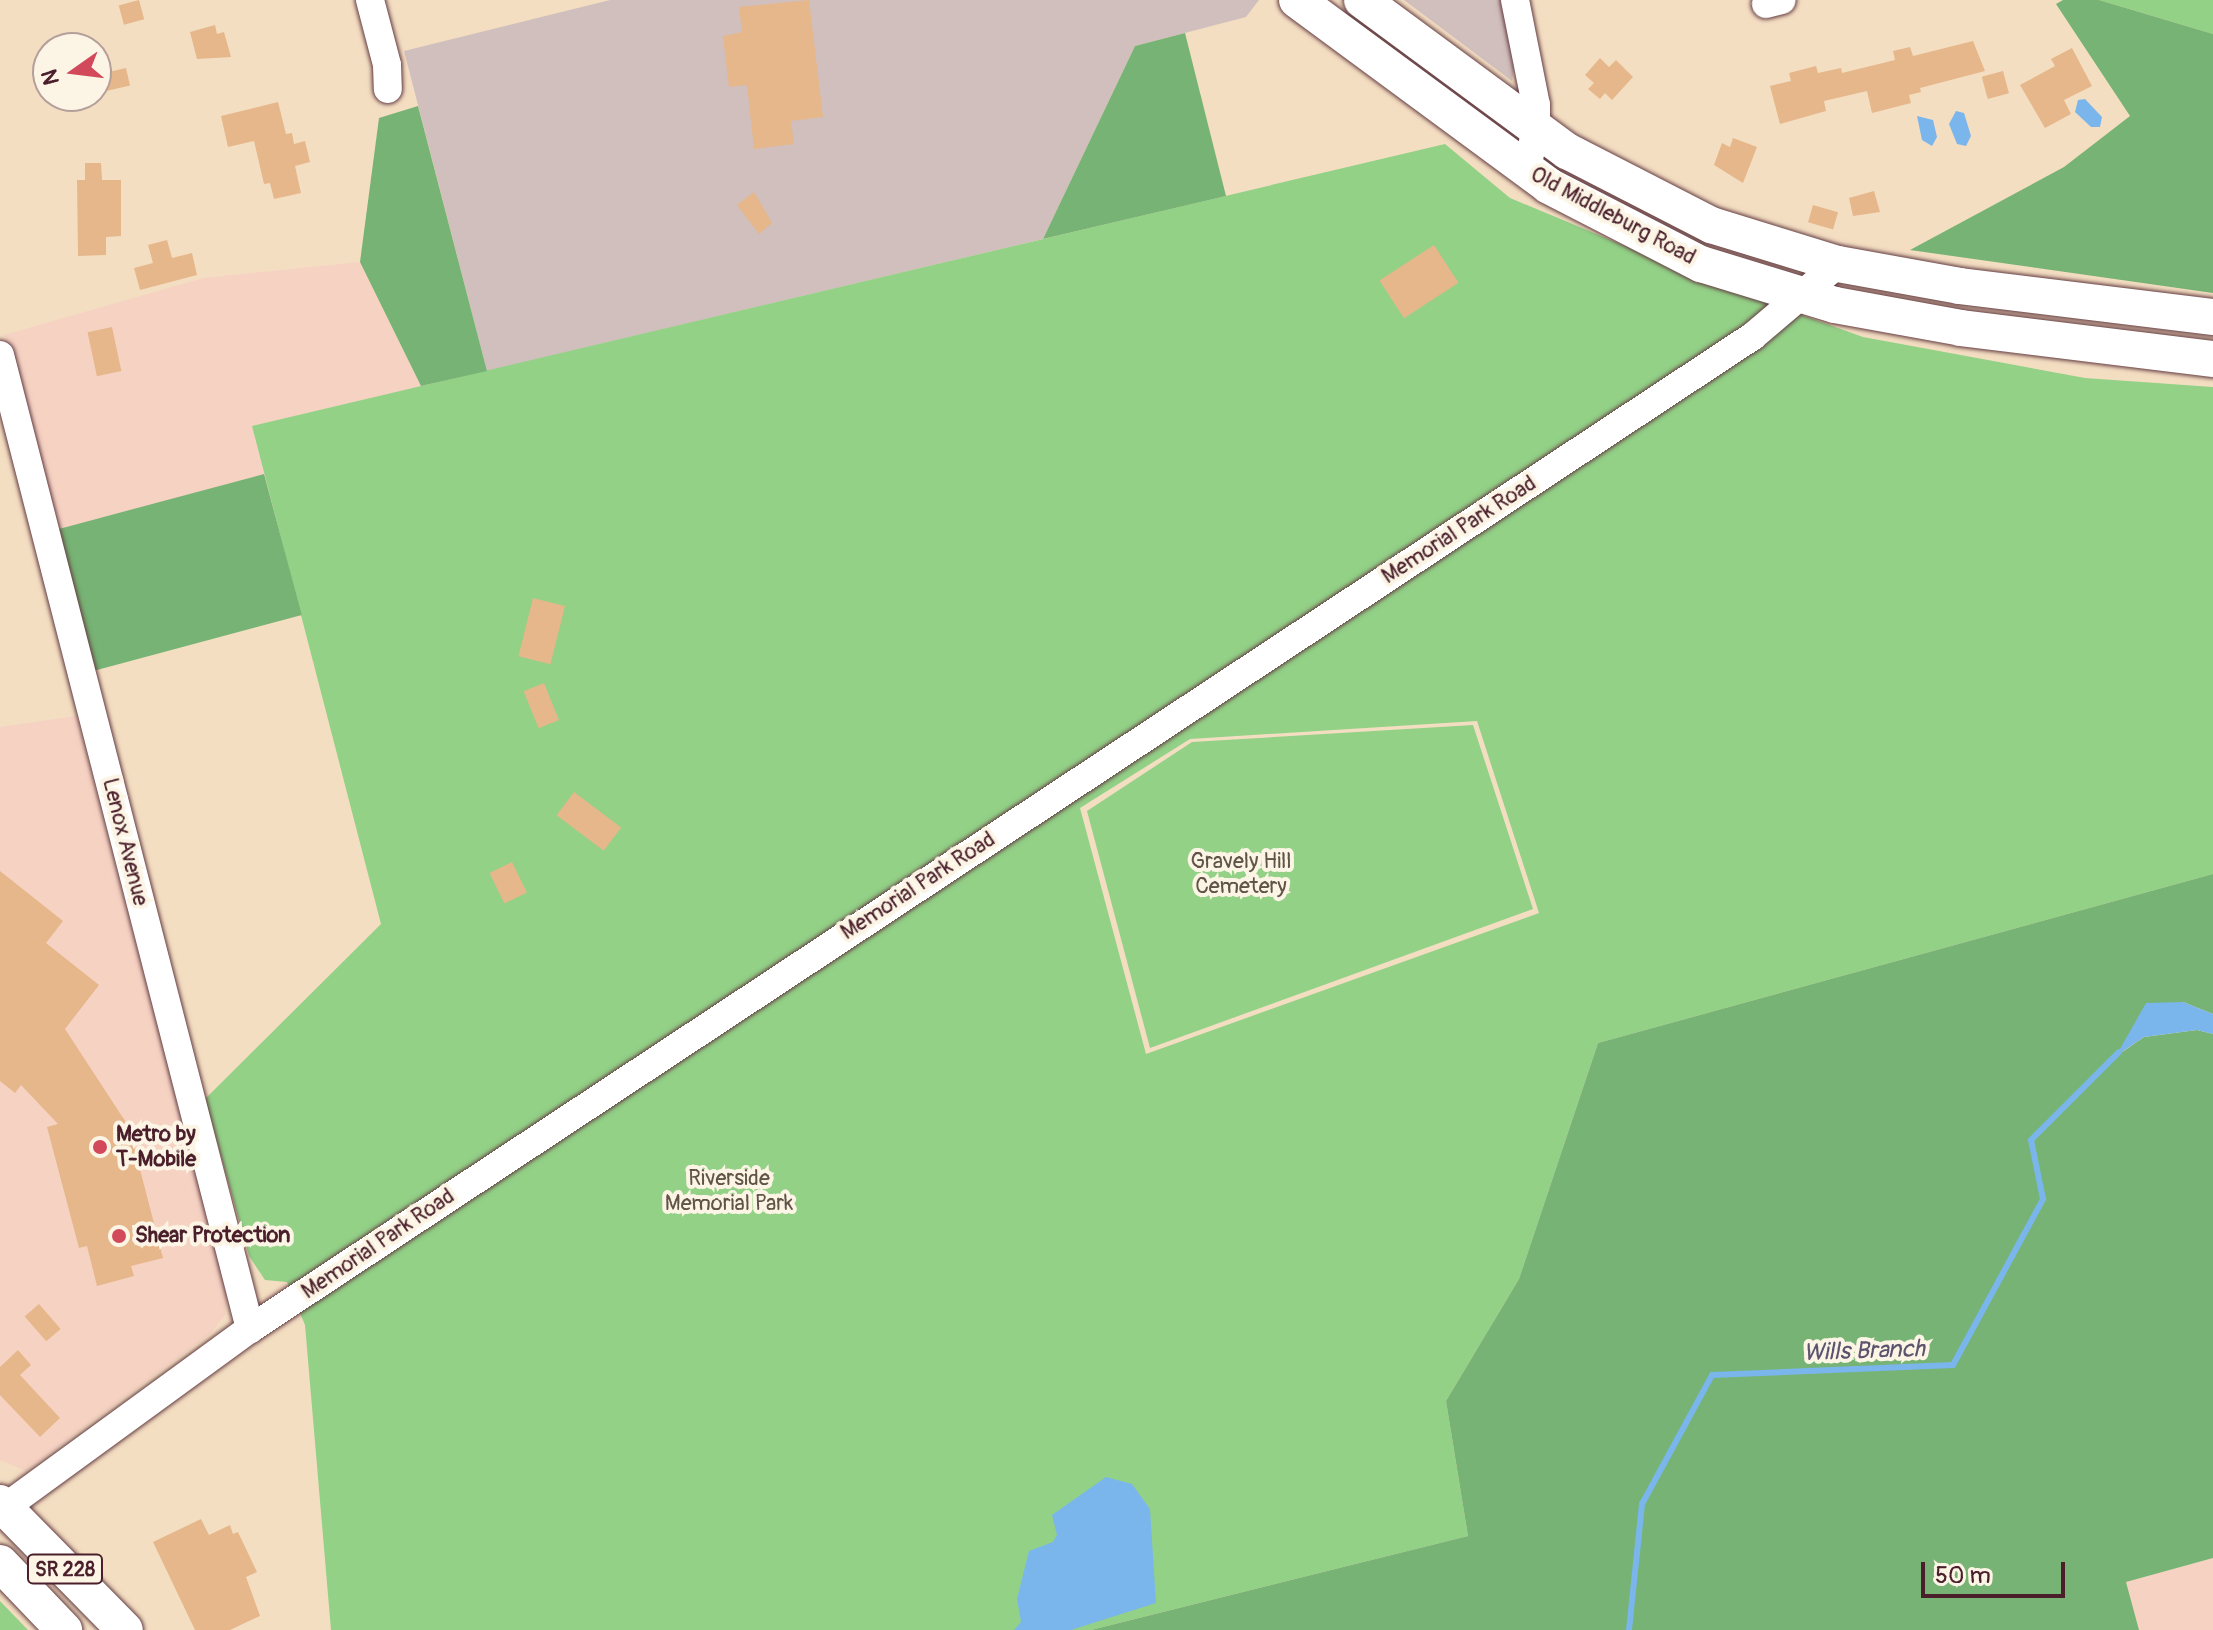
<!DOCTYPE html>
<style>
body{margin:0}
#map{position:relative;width:2213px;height:1630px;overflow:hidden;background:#f4dec2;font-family:Pangolin,sans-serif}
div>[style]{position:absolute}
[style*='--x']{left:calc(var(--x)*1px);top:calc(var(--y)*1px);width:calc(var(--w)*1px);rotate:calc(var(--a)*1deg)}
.built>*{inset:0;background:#f6d2c3}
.industrial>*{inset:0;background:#d1bfbd}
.green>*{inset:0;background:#93d187}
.forest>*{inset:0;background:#76b374;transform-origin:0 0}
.water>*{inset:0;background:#7ab6ec}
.stream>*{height:6px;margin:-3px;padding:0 3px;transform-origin:3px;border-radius:3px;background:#7ab6ec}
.building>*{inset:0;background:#e5b78a;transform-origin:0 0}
.roads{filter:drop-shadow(0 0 2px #643c42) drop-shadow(0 0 2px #643c42)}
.minor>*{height:28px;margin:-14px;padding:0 14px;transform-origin:14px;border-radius:14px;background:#fff}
.major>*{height:36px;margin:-18px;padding:0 18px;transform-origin:18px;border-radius:18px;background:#fff}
.dots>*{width:22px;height:22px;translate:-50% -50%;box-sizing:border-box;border:4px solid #fcf5e5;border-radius:50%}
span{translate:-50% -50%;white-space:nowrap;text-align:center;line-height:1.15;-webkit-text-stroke:8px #fcf5e5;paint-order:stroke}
.shield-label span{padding:2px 6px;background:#fcf5e5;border:2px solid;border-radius:6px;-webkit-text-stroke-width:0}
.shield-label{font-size:20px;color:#4a1f2b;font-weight:700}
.street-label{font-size:22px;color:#4a1f2b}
.park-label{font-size:22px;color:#605447}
.poi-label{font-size:22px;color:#4a1f2b;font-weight:700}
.left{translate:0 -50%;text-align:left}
.water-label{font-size:24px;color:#5b546f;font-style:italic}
.north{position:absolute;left:32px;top:32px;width:80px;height:80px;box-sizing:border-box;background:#fcf5e5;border:2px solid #b59f9b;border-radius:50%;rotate:256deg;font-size:22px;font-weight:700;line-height:32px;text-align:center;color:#4a1f2b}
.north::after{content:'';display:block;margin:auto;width:28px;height:36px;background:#d1495b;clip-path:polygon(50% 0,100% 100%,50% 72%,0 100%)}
.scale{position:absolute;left:1921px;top:1562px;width:144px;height:36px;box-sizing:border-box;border:4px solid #4a1f2b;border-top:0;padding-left:10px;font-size:24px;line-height:28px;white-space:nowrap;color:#4a1f2b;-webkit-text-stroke:6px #fcf5e5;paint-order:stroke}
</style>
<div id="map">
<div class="built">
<div style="clip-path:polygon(360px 262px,421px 386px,252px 426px,264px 474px,57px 532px,4px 335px,203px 278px)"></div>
<div style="clip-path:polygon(76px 716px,227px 1293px,225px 1315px,211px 1333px,26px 1471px,0 1460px,0 727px)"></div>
<div style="clip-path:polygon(2213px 1558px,2213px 1630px,2139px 1630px,2126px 1582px)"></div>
</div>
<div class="industrial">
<div style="clip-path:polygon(610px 0,1259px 0,1246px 17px,1135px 46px,1043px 239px,487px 371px,404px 51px)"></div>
<div style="clip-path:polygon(1404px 0,1505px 0,1517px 48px,1512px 81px)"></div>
</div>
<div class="green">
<div style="clip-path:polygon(2099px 0,2213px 0,2213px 34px)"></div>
<div style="clip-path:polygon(evenodd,1445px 144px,1510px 198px,1721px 286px,1863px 337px,2085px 378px,2213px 387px,2213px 874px,1598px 1043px,1519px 1279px,1446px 1401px,1468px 1536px,1091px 1630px,331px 1630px,305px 1325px,287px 1282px,265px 1280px,249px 1256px,205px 1099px,381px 924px,252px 426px,1445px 144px,1477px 721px,1539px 913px,1146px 1054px,1080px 808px,1190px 739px,1477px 721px)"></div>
<div style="clip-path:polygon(1473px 725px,1533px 909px,1150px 1048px,1087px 811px,1192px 742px)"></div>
<div style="clip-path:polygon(0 1601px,28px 1630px,0 1630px)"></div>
</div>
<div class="forest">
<div style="clip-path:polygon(2063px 0,2099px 0,2213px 34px,2213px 293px,1910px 250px,2064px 167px,2130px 116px,2056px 4px)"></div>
<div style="clip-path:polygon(1185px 33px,1226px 196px,1043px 239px,1135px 46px)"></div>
<div style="clip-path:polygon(418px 106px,487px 371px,421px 386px,360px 262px,379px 118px)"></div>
<div style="left:264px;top:474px;width:146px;height:215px;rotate:75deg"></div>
<div style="clip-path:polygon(2213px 874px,2213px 1014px,2183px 1002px,2118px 1055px,2144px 1037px,2197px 1030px,2213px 1034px,2213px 1558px,2126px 1582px,2139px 1630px,1091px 1630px,1468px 1536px,1446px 1401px,1519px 1279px,1598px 1043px)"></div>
</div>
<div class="water">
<div style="clip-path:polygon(2085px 99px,2102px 117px,2100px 127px,2091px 127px,2075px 112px,2078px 100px)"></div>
<div style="clip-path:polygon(1956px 111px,1964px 113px,1971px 136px,1966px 146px,1957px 144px,1949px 124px)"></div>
<div style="clip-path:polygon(1917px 116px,1933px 120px,1937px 137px,1932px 146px,1922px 140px)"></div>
<div style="clip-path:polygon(2183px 1002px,2213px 1014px,2213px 1034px,2197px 1030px,2144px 1037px,2116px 1056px,2146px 1003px)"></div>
<div style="clip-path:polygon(1106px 1477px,1132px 1484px,1150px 1509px,1156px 1603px,1071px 1630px,1014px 1630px,1021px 1622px,1017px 1599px,1029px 1551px,1053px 1542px,1057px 1535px,1052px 1515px)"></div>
</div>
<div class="stream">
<div style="--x:1629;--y:1630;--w:127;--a:-84.1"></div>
<div style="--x:1642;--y:1504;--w:147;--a:-61.5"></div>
<div style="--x:1712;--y:1375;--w:241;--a:-2.4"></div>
<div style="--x:1953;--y:1365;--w:189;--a:-61.5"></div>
<div style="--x:2043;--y:1199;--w:60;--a:-101.5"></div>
<div style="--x:2031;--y:1140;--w:124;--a:-45"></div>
</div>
<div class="building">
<div style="left:139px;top:0;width:20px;height:21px;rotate:75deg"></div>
<div style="clip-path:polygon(809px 0,823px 117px,791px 121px,794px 144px,754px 149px,747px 85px,729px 87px,723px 36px,742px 32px,739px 7px)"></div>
<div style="clip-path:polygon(215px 25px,217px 34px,224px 32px,231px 57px,197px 59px,190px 32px)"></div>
<div style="clip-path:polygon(1973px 41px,1985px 71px,1920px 88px,1921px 92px,1909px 95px,1911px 103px,1872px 113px,1867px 91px,1824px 101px,1826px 111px,1780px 124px,1770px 86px,1791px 81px,1789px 73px,1816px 66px,1818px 73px,1841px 68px,1842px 73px,1895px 60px,1893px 51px,1910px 47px,1913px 56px)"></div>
<div style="clip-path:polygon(2072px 48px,2092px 86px,2064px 100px,2071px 114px,2045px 128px,2020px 85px,2055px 66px,2051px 59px)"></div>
<div style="clip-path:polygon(1600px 58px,1609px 67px,1616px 60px,1633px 77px,1612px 100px,1605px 93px,1600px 99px,1588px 89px,1594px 83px,1585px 75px)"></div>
<div style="left:126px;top:68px;width:18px;height:31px;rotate:77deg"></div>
<div style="left:2003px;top:71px;width:23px;height:22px;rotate:75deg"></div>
<div style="clip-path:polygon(278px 102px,286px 134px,292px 133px,294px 144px,305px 141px,310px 162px,295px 166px,301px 193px,274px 199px,270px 183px,264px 184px,254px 141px,228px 147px,221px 116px)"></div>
<div style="clip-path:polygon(1733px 138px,1757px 147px,1743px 183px,1714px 165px,1722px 143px,1730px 147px)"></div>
<div style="clip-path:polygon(85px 163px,101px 163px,102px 180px,121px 180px,121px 236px,106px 237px,106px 255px,78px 256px,77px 180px,85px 180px)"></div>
<div style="clip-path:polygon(1874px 191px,1880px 212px,1853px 216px,1849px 198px)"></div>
<div style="clip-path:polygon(754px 192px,772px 223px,759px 234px,737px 205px)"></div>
<div style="left:1813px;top:205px;width:26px;height:18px;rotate:16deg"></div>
<div style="clip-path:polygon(167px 240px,172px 258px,192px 253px,197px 275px,140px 290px,134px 268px,153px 263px,148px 245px)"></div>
<div style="left:1434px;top:245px;width:45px;height:65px;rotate:57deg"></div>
<div style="left:112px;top:327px;width:45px;height:25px;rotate:78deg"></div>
<div style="left:533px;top:598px;width:33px;height:60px;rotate:14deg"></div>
<div style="left:544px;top:683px;width:40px;height:22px;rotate:68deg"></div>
<div style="left:574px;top:792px;width:59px;height:29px;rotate:37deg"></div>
<div style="left:512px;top:862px;width:34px;height:25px;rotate:64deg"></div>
<div style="clip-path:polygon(0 871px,63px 921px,46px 943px,99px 985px,65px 1029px,129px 1127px,163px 1258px,131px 1266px,134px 1276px,97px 1286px,87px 1246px,79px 1248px,47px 1127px,58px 1124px,21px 1085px,15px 1093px,0 1081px)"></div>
<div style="left:39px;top:1304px;width:33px;height:19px;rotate:49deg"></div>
<div style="clip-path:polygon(18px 1350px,31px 1365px,20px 1375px,60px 1418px,40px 1437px,0 1395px,0 1367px)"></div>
<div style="clip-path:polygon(201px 1519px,209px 1535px,230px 1525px,233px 1534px,238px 1532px,257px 1572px,246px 1577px,260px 1616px,230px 1630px,195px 1630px,153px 1542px)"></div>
</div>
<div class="roads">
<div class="minor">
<div style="--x:370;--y:0;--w:67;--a:75.3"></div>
<div style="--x:387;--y:65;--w:24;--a:88"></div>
<div style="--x:1515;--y:0;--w:107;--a:78.7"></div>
<div style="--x:1536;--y:105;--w:25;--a:90"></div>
<div style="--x:1536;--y:130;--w:41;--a:104"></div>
<div style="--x:1766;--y:4;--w:16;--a:-14"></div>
<div style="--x:0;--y:355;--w:1006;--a:75.6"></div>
<div style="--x:0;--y:1511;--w:309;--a:-36.1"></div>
<div style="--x:250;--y:1329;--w:1801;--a:-33.45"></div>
<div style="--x:1753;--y:336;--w:111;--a:-40.3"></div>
</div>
<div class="major">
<div style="--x:1297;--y:0;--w:313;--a:36.4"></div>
<div style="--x:1549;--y:186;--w:171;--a:27.2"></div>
<div style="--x:1701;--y:264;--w:140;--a:17"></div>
<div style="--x:1835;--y:305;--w:128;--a:10.3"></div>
<div style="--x:1961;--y:328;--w:254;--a:7"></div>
<div style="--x:1362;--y:0;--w:255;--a:36.4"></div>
<div style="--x:1567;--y:151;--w:162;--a:27.2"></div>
<div style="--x:1711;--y:225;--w:133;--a:17.1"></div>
<div style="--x:1838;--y:264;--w:124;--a:10.2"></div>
<div style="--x:1960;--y:286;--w:255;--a:7"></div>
<div style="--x:0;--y:1503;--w:178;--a:45.5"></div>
<div style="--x:0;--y:1563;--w:93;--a:46.3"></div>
</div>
</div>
<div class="dots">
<div style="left:100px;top:1147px;background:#d1495b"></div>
<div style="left:119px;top:1236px;background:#d1495b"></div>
</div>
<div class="shield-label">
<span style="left:65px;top:1569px">SR 228</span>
</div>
<div class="street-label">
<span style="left:1613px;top:216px;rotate:28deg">Old Middleburg Road</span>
<span style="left:1459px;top:530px;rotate:-33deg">Memorial Park Road</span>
<span style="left:125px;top:842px;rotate:76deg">Lenox Avenue</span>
<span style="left:918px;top:886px;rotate:-33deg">Memorial Park Road</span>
<span style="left:378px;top:1244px;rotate:-34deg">Memorial Park Road</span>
</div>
<div class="park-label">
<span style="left:1241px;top:874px">Gravely Hill<br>Cemetery</span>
<span style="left:729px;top:1191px">Riverside<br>Memorial Park</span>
</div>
<div class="poi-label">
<span class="left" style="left:116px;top:1147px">Metro by<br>T-Mobile</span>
<span class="left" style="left:135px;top:1236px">Shear Protection</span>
</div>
<div class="water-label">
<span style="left:1864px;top:1351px;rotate:-2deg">Wills Branch</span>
</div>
<div class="north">N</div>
<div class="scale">50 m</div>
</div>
